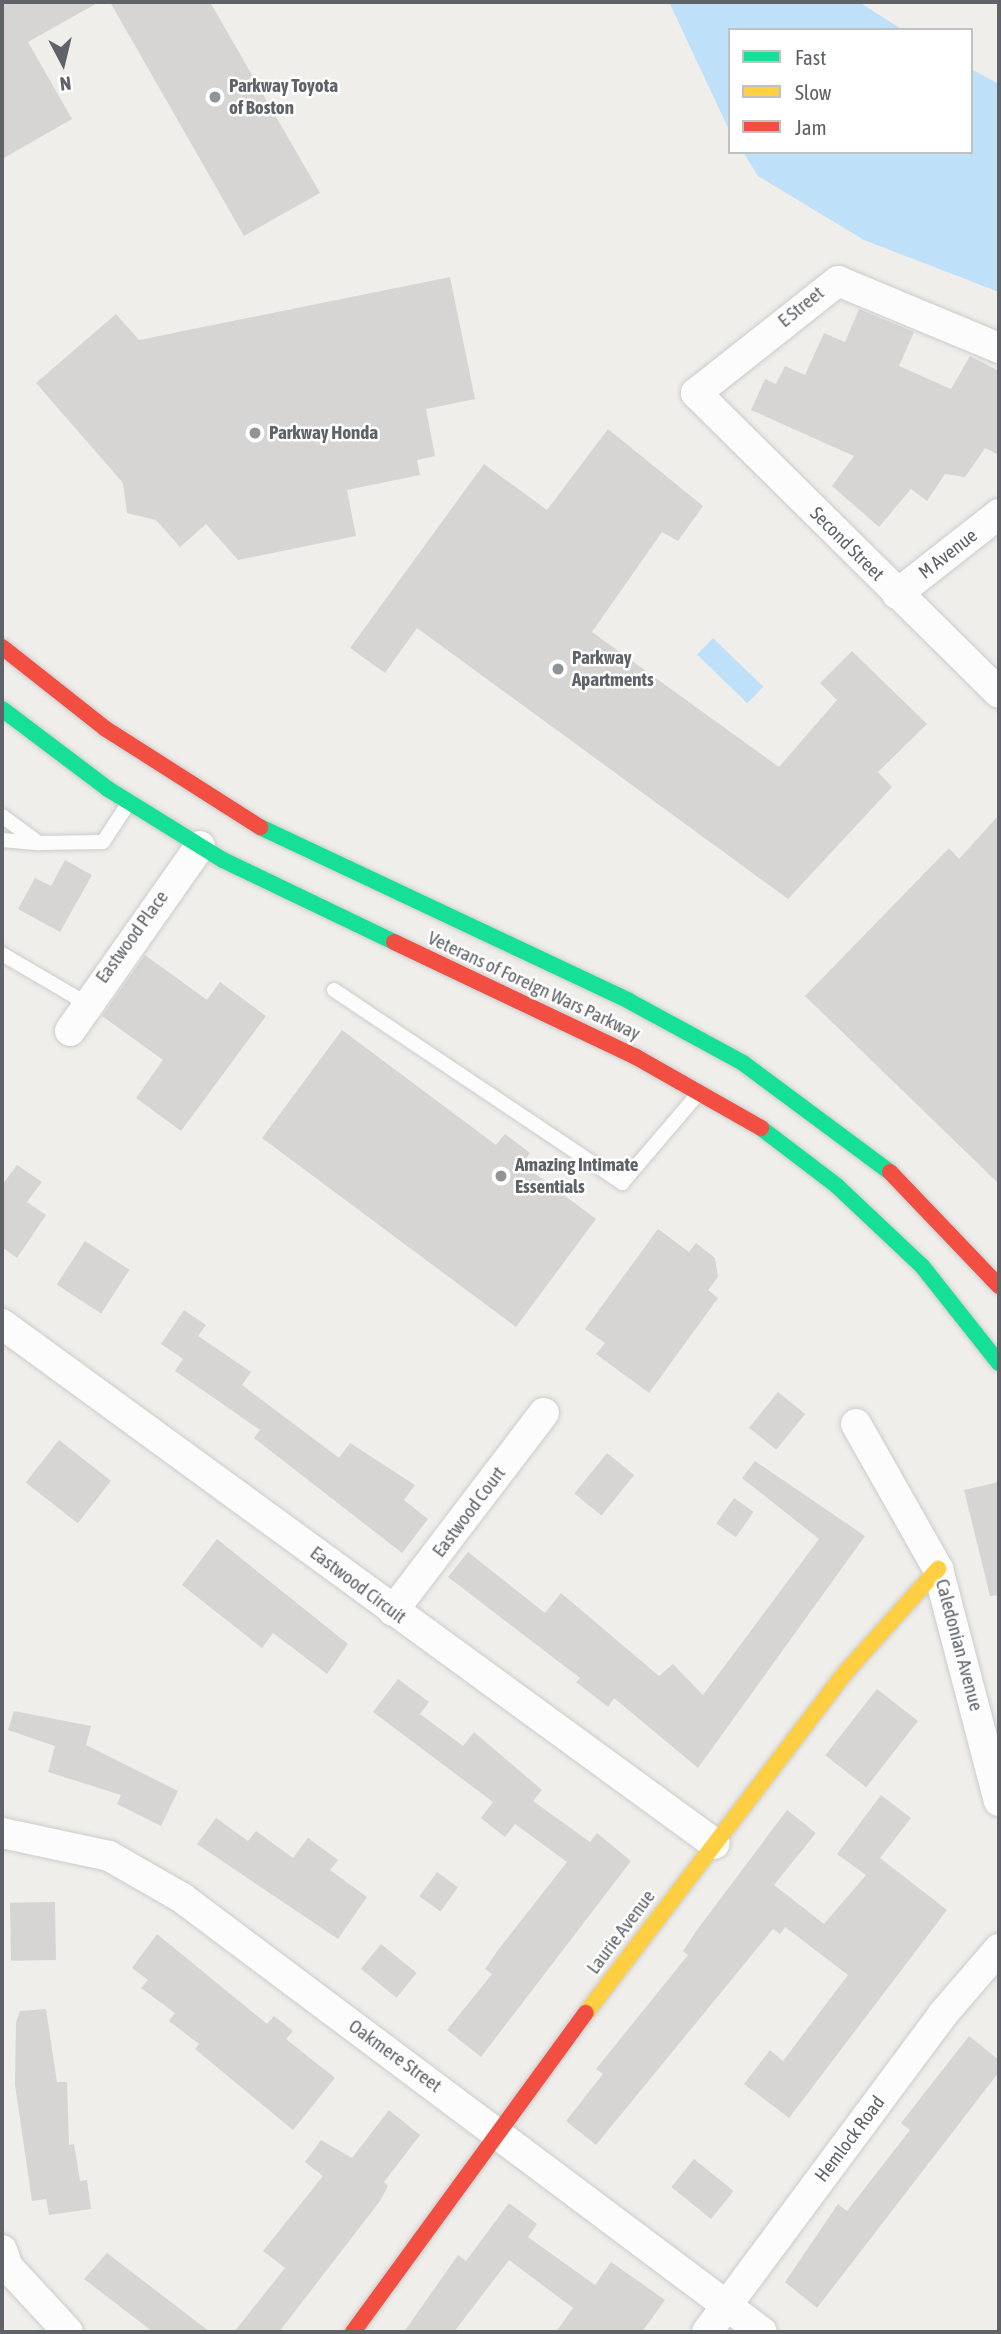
<!DOCTYPE html>
<style>
body{margin:0}
#map{position:relative;width:1001px;height:2334px;overflow:hidden;background:#efeeea;font-family:"Asap Condensed",sans-serif}
div>[style]{position:absolute}
[style*='--x']{left:calc(var(--x)*1px);top:calc(var(--y)*1px);width:calc(var(--w)*1px);rotate:calc(var(--a)*1deg)}
.water>*{inset:0;background:#bfe0f9;transform-origin:0 0}
.building>*{inset:0;background:#d6d5d3;transform-origin:0 0}
.roads{filter:drop-shadow(0 0 2px #cbcccc) drop-shadow(0 0 2px #cbcccc)}
.lane>*{height:14px;margin:-7px;padding:0 7px;transform-origin:7px;border-radius:7px;background:#fdfcfc}
.street>*{height:30px;margin:-15px;padding:0 15px;transform-origin:15px;border-radius:15px;background:#fdfcfc}
.fast>*{height:16px;margin:-8px;padding:0 8px;transform-origin:8px;border-radius:8px;background:#16e098}
.slow>*{height:16px;margin:-8px;padding:0 8px;transform-origin:8px;border-radius:8px;background:#ffcf43}
.jam>*{height:16px;margin:-8px;padding:0 8px;transform-origin:8px;border-radius:8px;background:#f24e42}
.dots>*{width:19px;height:19px;translate:-50% -50%;box-sizing:border-box;border:4px solid #fff;border-radius:50%}
span{translate:-50% -50%;white-space:nowrap;text-align:center;line-height:1.15;-webkit-text-stroke:5px #fff;paint-order:stroke}
.poi-label{font-size:19px;color:#5f6368;font-weight:700}
.left{translate:0 -50%;text-align:left}
.street-label{font-size:19px;color:#5f6368}
.frame{position:absolute;inset:0;border:4px solid #5f6368;pointer-events:none}
.legend{position:absolute;left:728px;top:28px;width:245px;height:126px;box-sizing:border-box;background:#fff;border:2px solid #bfc1c3;margin:0;padding:9px 12px;list-style:none;font-size:21px;color:#5f6368}
.legend li{display:flex;align-items:center;gap:14px;height:35px}
.legend b{width:35px;border:2px solid #bfc1c3}
.north{position:absolute;left:28px;top:28px;width:70px;height:70px;-webkit-text-stroke:5px #fff;paint-order:stroke;rotate:173deg;font-size:19px;font-weight:700;line-height:28px;text-align:center;color:#5f6368}
.north::after{content:'';display:block;margin:auto;width:24px;height:32px;background:#5f6368;clip-path:polygon(50% 0,100% 100%,50% 72%,0 100%)}
</style>
<div id="map">
<div class="water">
<div style="clip-path:polygon(669px 2px,859px 2px,903px 30px,730px 30px,730px 132px)"></div>
<div style="clip-path:polygon(971px 69px,999px 84px,999px 292px,864px 240px,758px 176px,743px 152px,971px 152px)"></div>
<div style="left:713px;top:638px;width:70px;height:23px;rotate:44deg"></div>
</div>
<div class="building">
<div style="clip-path:polygon(2px 2px,99px 2px,28px 42px,72px 119px,2px 159px)"></div>
<div style="clip-path:polygon(110px 2px,210px 2px,320px 193px,244px 236px)"></div>
<div style="clip-path:polygon(450px 277px,475px 399px,426px 409px,435px 456px,417px 460px,420px 475px,347px 490px,356px 536px,238px 560px,206px 524px,180px 547px,156px 520px,127px 513px,123px 483px,36px 383px,116px 314px,139px 340px)"></div>
<div style="clip-path:polygon(859px 309px,914px 332px,899px 366px,951px 389px,970px 356px,999px 371px,999px 455px,985px 448px,965px 477px,945px 474px,927px 501px,911px 489px,879px 527px,832px 486px,854px 456px,751px 410px,765px 379px,776px 384px,785px 366px,805px 375px,824px 333px,845px 342px)"></div>
<div style="clip-path:polygon(608px 429px,703px 506px,678px 541px,662px 532px,592px 632px,779px 767px,837px 700px,820px 683px,852px 651px,927px 724px,878px 772px,892px 787px,788px 899px,417px 628px,385px 673px,350px 648px,484px 464px,547px 510px)"></div>
<div style="clip-path:polygon(999px 815px,999px 1184px,805px 996px,949px 848px,959px 859px)"></div>
<div style="clip-path:polygon(65px 860px,92px 875px,60px 932px,18px 909px,35px 878px,51px 886px)"></div>
<div style="clip-path:polygon(145px 955px,207px 1000px,220px 982px,266px 1016px,181px 1131px,136px 1098px,163px 1060px,102px 1016px)"></div>
<div style="clip-path:polygon(342px 1030px,496px 1145px,505px 1134px,530px 1153px,522px 1164px,596px 1219px,516px 1327px,262px 1138px)"></div>
<div style="clip-path:polygon(17px 1165px,42px 1182px,27px 1202px,46px 1215px,17px 1258px,2px 1247px,2px 1185px)"></div>
<div style="clip-path:polygon(658px 1229px,689px 1252px,696px 1243px,715px 1258px,718px 1277px,708px 1290px,718px 1298px,649px 1393px,596px 1354px,605px 1343px,585px 1329px)"></div>
<div style="left:85px;top:1241px;width:53px;height:52px;rotate:33deg"></div>
<div style="clip-path:polygon(184px 1310px,206px 1325px,198px 1336px,251px 1372px,242px 1385px,322px 1445px,339px 1458px,350px 1443px,415px 1485px,404px 1500px,428px 1519px,402px 1553px,254px 1438px,260px 1430px,175px 1371px,183px 1359px,161px 1344px)"></div>
<div style="left:778px;top:1392px;width:35px;height:46px;rotate:39deg"></div>
<div style="left:59px;top:1440px;width:66px;height:54px;rotate:38deg"></div>
<div style="left:607px;top:1453px;width:35px;height:52px;rotate:39deg"></div>
<div style="clip-path:polygon(755px 1461px,865px 1536px,698px 1768px,614px 1698px,608px 1707px,576px 1682px,580px 1678px,448px 1577px,468px 1552px,545px 1613px,561px 1593px,659px 1676px,673px 1664px,703px 1695px,819px 1539px,742px 1478px)"></div>
<div style="clip-path:polygon(999px 1482px,999px 1595px,990px 1596px,964px 1490px)"></div>
<div style="left:734px;top:1498px;width:24px;height:31px;rotate:35deg"></div>
<div style="clip-path:polygon(217px 1539px,348px 1644px,327px 1674px,273px 1633px,262px 1648px,182px 1585px)"></div>
<div style="clip-path:polygon(398px 1679px,429px 1702px,420px 1714px,463px 1746px,474px 1732px,542px 1790px,533px 1801px,590px 1842px,597px 1833px,631px 1861px,481px 2057px,447px 2030px,492px 1974px,485px 1969px,498px 1950px,567px 1862px,515px 1824px,505px 1837px,481px 1818px,493px 1802px,373px 1712px)"></div>
<div style="left:877px;top:1689px;width:52px;height:84px;rotate:38deg"></div>
<div style="clip-path:polygon(14px 1711px,91px 1726px,86px 1745px,178px 1791px,161px 1826px,117px 1804px,121px 1795px,48px 1772px,55px 1746px,8px 1730px)"></div>
<div style="clip-path:polygon(881px 1795px,911px 1818px,880px 1858px,947px 1910px,789px 2118px,744px 2084px,770px 2050px,783px 2061px,848px 1975px,785px 1927px,780px 1934px,773px 1929px,596px 2145px,566px 2121px,603px 2074px,596px 2069px,688px 1955px,683px 1951px,697px 1930px,787px 1810px,816px 1833px,774px 1885px,824px 1924px,866px 1875px,837px 1854px)"></div>
<div style="clip-path:polygon(216px 1818px,248px 1841px,256px 1831px,293px 1858px,308px 1838px,338px 1860px,330px 1870px,367px 1897px,338px 1939px,197px 1844px)"></div>
<div style="left:437px;top:1872px;width:26px;height:30px;rotate:36deg"></div>
<div style="left:55px;top:1902px;width:58px;height:45px;rotate:89deg"></div>
<div style="clip-path:polygon(157px 1934px,267px 2024px,274px 2016px,293px 2031px,286px 2039px,335px 2078px,293px 2130px,195px 2049px,199px 2044px,169px 2021px,175px 2013px,141px 1988px,148px 1980px,132px 1968px)"></div>
<div style="left:381px;top:1944px;width:46px;height:32px;rotate:39deg"></div>
<div style="clip-path:polygon(46px 2009px,57px 2082px,67px 2082px,69px 2145px,74px 2144px,80px 2181px,87px 2180px,91px 2209px,49px 2215px,46px 2199px,32px 2201px,15px 2085px,16px 2022px,20px 2011px)"></div>
<div style="clip-path:polygon(969px 2036px,999px 2060px,999px 2072px,817px 2308px,785px 2282px,838px 2204px,847px 2211px,910px 2130px,901px 2123px)"></div>
<div style="clip-path:polygon(389px 2110px,420px 2135px,384px 2182px,388px 2186px,380px 2201px,279px 2332px,234px 2332px,285px 2268px,263px 2251px,323px 2176px,305px 2162px,321px 2140px,352px 2158px)"></div>
<div style="left:694px;top:2159px;width:51px;height:36px;rotate:39deg"></div>
<div style="clip-path:polygon(509px 2203px,537px 2224px,528px 2237px,595px 2285px,611px 2262px,665px 2300px,642px 2332px,556px 2332px,573px 2308px,509px 2260px,454px 2332px,404px 2332px,458px 2255px,466px 2261px)"></div>
<div style="clip-path:polygon(107px 2253px,210px 2332px,153px 2332px,84px 2279px)"></div>
</div>
<div class="roads">
<div class="lane">
<div style="--x:2;--y:816;--w:46;--a:36.1"></div>
<div style="--x:39;--y:843;--w:64;--a:-0.9"></div>
<div style="--x:103;--y:842;--w:45;--a:-56.7"></div>
<div style="--x:2;--y:840;--w:37;--a:5"></div>
<div style="--x:2;--y:954;--w:97;--a:30.3"></div>
<div style="--x:334;--y:990;--w:347;--a:33.8"></div>
<div style="--x:622;--y:1183;--w:117;--a:-49.5"></div>
</div>
<div class="street">
<div style="--x:999;--y:348;--w:174;--a:-157.4"></div>
<div style="--x:838;--y:281;--w:181;--a:141.7"></div>
<div style="--x:696;--y:393;--w:426;--a:44.7"></div>
<div style="--x:897;--y:594;--w:130;--a:-38.1"></div>
<div style="--x:70;--y:1031;--w:226;--a:-54.9"></div>
<div style="--x:2;--y:1324;--w:882;--a:36.1"></div>
<div style="--x:856;--y:1424;--w:167;--a:60.5"></div>
<div style="--x:938;--y:1569;--w:240;--a:75.3"></div>
<div style="--x:393;--y:1611;--w:249;--a:-52.7"></div>
<div style="--x:2;--y:1833;--w:109;--a:12.1"></div>
<div style="--x:109;--y:1856;--w:84;--a:29.9"></div>
<div style="--x:182;--y:1898;--w:724;--a:36.81"></div>
<div style="--x:2;--y:2250;--w:18;--a:71"></div>
<div style="--x:8;--y:2267;--w:88;--a:47.3"></div>
<div style="--x:707;--y:2332;--w:396;--a:-53.4"></div>
<div style="--x:943;--y:2014;--w:86;--a:-49.3"></div>
</div>
<div class="fast">
<div style="--x:2;--y:709;--w:133;--a:37"></div>
<div style="--x:108;--y:789;--w:135;--a:31.7"></div>
<div style="--x:223;--y:860;--w:190;--a:25.6"></div>
<div style="--x:260;--y:827;--w:408;--a:25.2"></div>
<div style="--x:629;--y:1001;--w:130;--a:28.5"></div>
<div style="--x:743;--y:1063;--w:183;--a:36.6"></div>
<div style="--x:761;--y:1128;--w:96;--a:37.3"></div>
<div style="--x:837;--y:1186;--w:117;--a:43.3"></div>
<div style="--x:922;--y:1266;--w:124;--a:51.6"></div>
</div>
<div class="slow">
<div style="--x:586;--y:2013;--w:427;--a:-52.7"></div>
<div style="--x:845;--y:1673;--w:140;--a:-48.2"></div>
</div>
<div class="jam">
<div style="--x:2;--y:647;--w:132;--a:38.3"></div>
<div style="--x:106;--y:729;--w:183;--a:32.5"></div>
<div style="--x:394;--y:942;--w:268;--a:25.4"></div>
<div style="--x:636;--y:1057;--w:144;--a:29.6"></div>
<div style="--x:890;--y:1172;--w:158;--a:46.3"></div>
<div style="--x:353;--y:2332;--w:395;--a:-53.9"></div>
</div>
</div>
<div class="dots">
<div style="left:215px;top:97px;background:#919496"></div>
<div style="left:255px;top:433px;background:#919496"></div>
<div style="left:558px;top:669px;background:#919496"></div>
<div style="left:501px;top:1176px;background:#919496"></div>
</div>
<div class="poi-label">
<span class="left" style="left:229px;top:97px">Parkway Toyota<br>of Boston</span>
<span class="left" style="left:269px;top:433px">Parkway Honda</span>
<span class="left" style="left:572px;top:669px">Parkway<br>Apartments</span>
<span class="left" style="left:515px;top:1176px">Amazing Intimate<br>Essentials</span>
</div>
<div class="street-label">
<span style="left:801px;top:307px;rotate:-39deg">E Street</span>
<span style="left:847px;top:544px;rotate:45deg">Second Street</span>
<span style="left:948px;top:554px;rotate:-38deg">M Avenue</span>
<span style="left:132px;top:937px;rotate:-54deg">Eastwood Place</span>
<span style="left:534px;top:986px;rotate:25deg">Veterans of Foreign Wars Parkway</span>
<span style="left:469px;top:1512px;rotate:-53deg">Eastwood Court</span>
<span style="left:358px;top:1585px;rotate:37deg">Eastwood Circuit</span>
<span style="left:959px;top:1645px;rotate:75deg">Caledonian Avenue</span>
<span style="left:621px;top:1932px;rotate:-53deg">Laurie Avenue</span>
<span style="left:395px;top:2056px;rotate:36deg">Oakmere Street</span>
<span style="left:850px;top:2139px;rotate:-53deg">Hemlock Road</span>
</div>
<div class="frame"></div>
<ul class="legend">
<li><b style="height:9px;background:#16e098"></b>Fast</li>
<li><b style="height:9px;background:#ffcf43"></b>Slow</li>
<li><b style="height:9px;background:#f24e42"></b>Jam</li>
</ul>
<div class="north">N</div>
</div>
